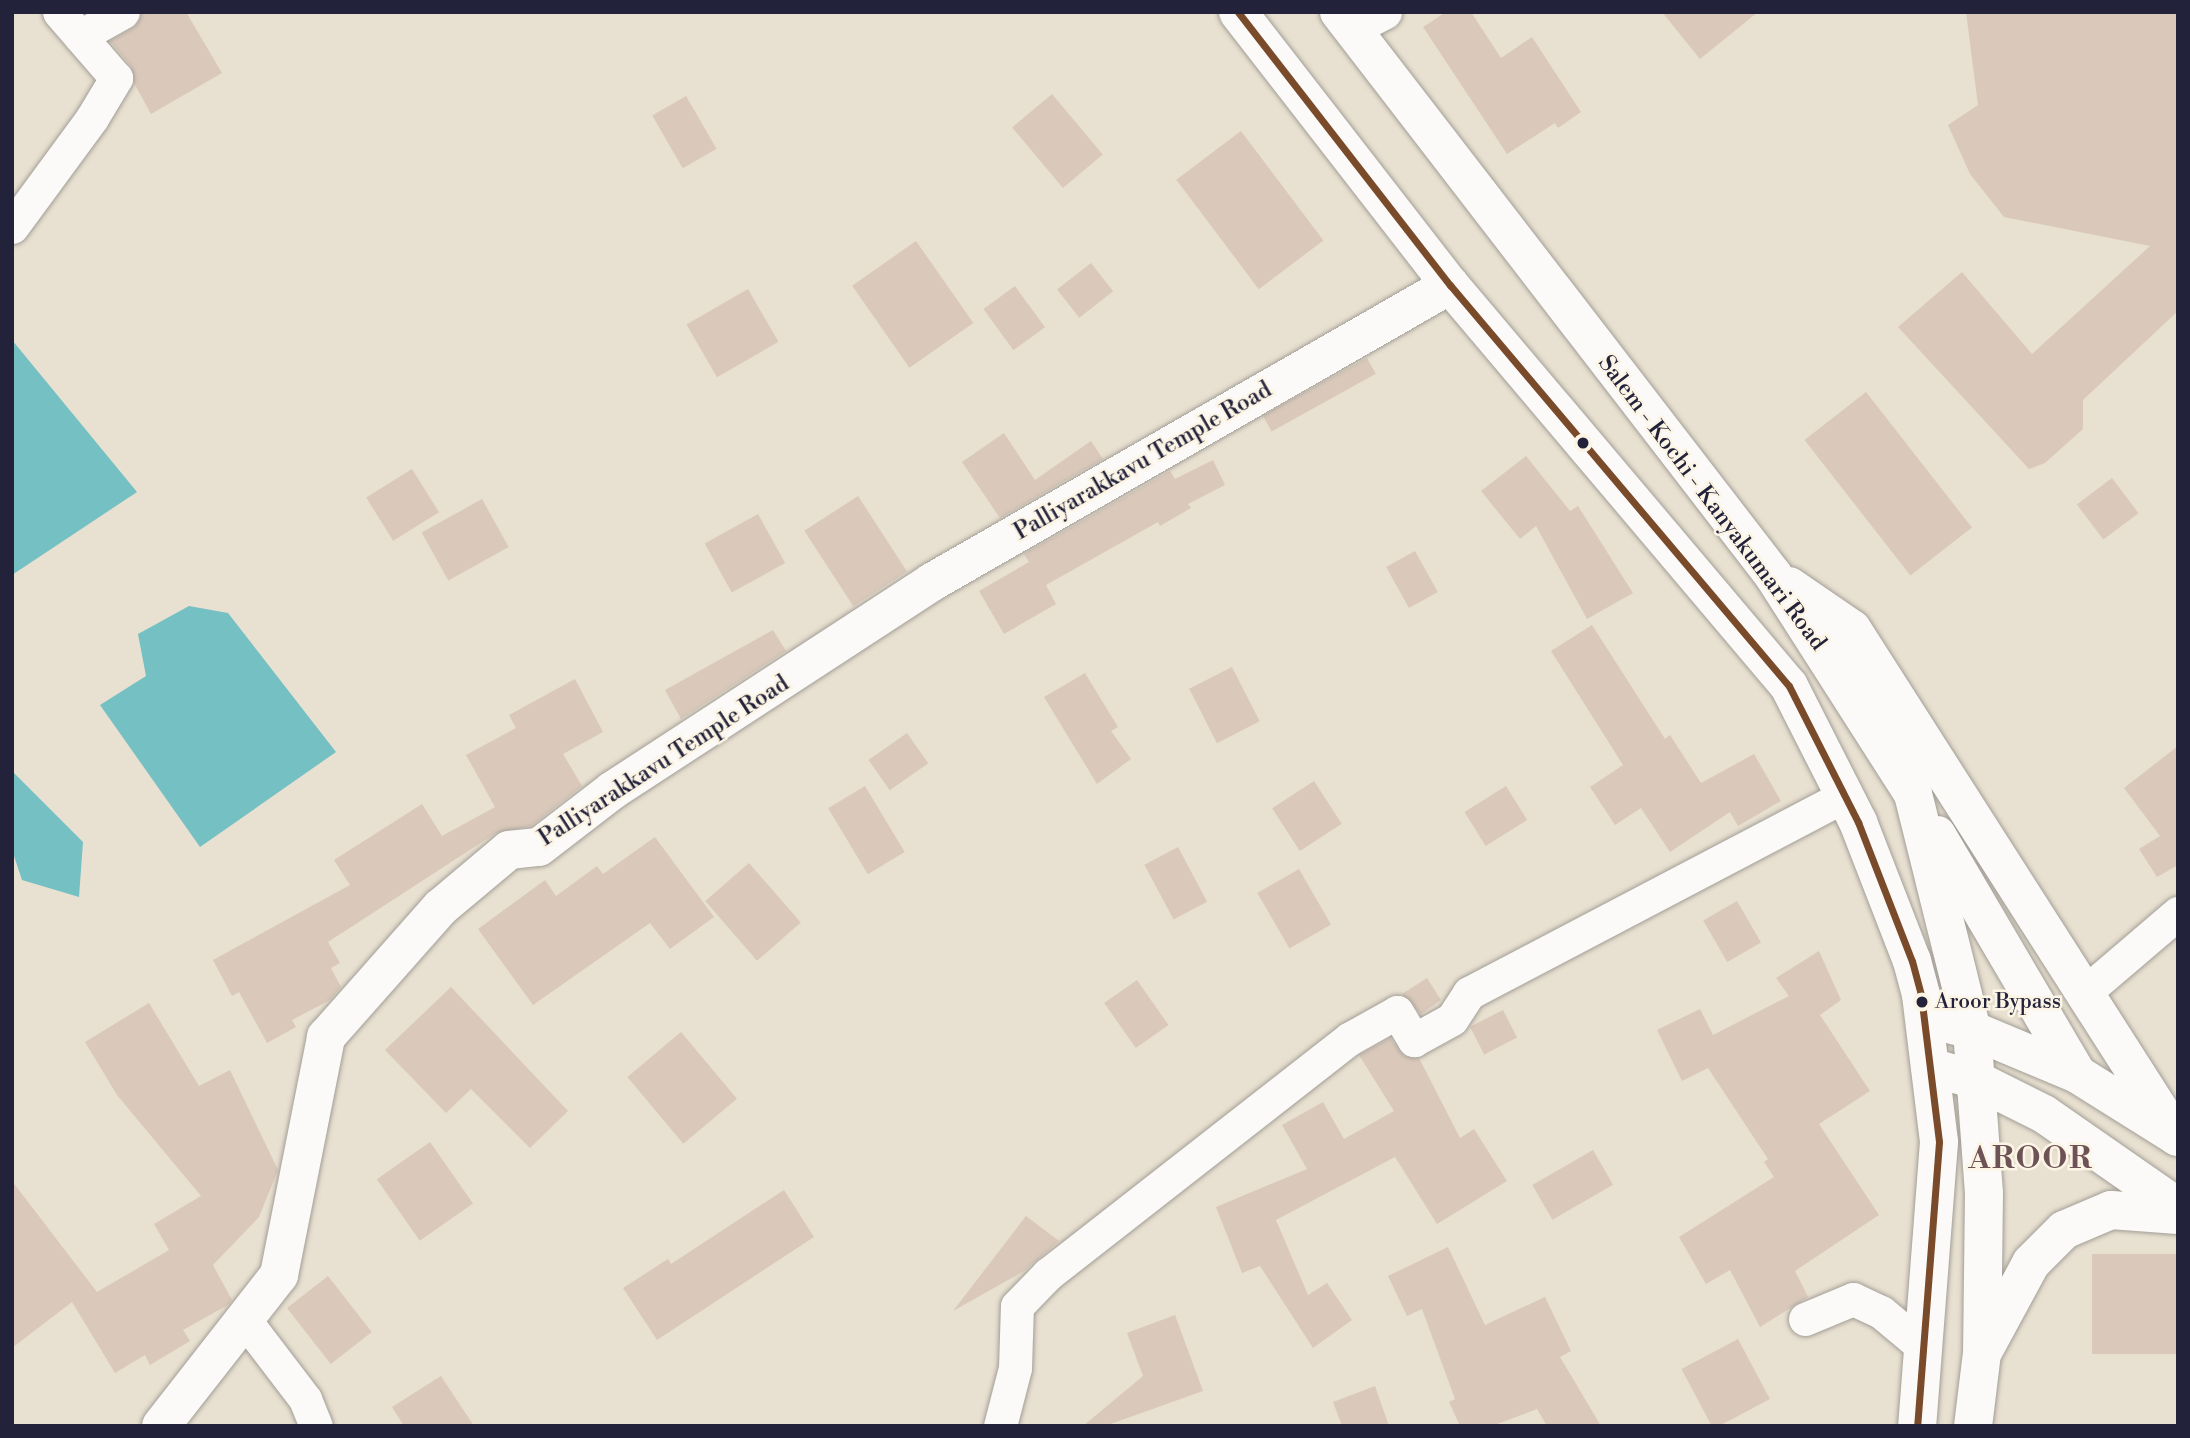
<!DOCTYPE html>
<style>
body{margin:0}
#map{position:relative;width:2190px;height:1438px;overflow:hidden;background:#e8e0d0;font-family:"Libre Bodoni",serif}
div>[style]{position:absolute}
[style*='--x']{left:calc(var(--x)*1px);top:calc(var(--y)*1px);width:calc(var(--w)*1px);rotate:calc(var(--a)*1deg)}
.water>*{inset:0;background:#74c0c3}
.building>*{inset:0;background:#dac9bb;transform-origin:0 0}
.roads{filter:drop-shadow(0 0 2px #a29e97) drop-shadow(0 0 2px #a29e97)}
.street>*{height:33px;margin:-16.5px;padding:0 16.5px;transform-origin:16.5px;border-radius:16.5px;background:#fcfaf8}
.secondary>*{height:38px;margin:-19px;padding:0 19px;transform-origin:19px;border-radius:19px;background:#fcfaf8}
.primary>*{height:38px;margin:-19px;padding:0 19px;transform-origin:19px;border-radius:19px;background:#fcfaf8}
.highway>*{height:38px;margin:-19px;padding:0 19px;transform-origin:19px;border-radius:19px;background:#fcfaf8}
.bus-1>*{height:7px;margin:-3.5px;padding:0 3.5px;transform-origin:3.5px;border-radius:3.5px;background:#7a4b2a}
.dots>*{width:19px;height:19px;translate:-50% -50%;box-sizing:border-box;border:4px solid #fcf5e5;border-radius:50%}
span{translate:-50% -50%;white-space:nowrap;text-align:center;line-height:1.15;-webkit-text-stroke:5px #fcf5e5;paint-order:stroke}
.bus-label{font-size:21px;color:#22223b}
.left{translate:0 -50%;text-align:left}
.street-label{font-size:23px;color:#22223b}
.district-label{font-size:30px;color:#6d5357;font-weight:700;letter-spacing:2px}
.frame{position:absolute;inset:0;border:14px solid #22223b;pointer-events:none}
</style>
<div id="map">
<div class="water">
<div style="clip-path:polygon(12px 340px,137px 492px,12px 575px)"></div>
<div style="clip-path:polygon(189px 606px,228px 613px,336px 752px,200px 847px,100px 705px,146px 676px,138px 634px)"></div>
<div style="clip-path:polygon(12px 711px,14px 773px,83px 842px,79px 897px,22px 880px,12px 850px)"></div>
</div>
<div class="building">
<div style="clip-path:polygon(142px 12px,186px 12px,222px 73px,151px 114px,134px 83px,131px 66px,110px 41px,133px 28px)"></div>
<div style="clip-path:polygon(1446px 12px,1471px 12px,1501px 58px,1532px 37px,1581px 112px,1558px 128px,1555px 123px,1507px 154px,1423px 27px)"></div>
<div style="clip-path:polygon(1662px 12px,1758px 12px,1700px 59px)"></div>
<div style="clip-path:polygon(1966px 12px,2178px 12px,2178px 311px,2083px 400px,2083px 429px,2045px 463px,2029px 469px,1898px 327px,1962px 272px,2032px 354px,2150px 246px,2004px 217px,1970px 174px,1948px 125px,1978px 105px)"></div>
<div style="left:1052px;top:94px;width:79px;height:52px;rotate:50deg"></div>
<div style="left:686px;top:96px;width:61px;height:39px;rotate:60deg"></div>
<div style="left:1241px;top:131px;width:137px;height:81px;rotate:53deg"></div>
<div style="left:916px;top:241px;width:100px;height:78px;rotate:55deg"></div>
<div style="left:1091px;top:263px;width:36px;height:43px;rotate:52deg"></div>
<div style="left:1015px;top:286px;width:51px;height:39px;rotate:54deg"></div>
<div style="left:748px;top:289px;width:61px;height:71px;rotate:60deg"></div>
<div style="left:1367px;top:358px;width:18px;height:119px;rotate:61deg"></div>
<div style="left:1866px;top:392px;width:172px;height:78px;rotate:52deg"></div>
<div style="clip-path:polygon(1004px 433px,1035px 480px,1091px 441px,1103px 459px,1000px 518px,962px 462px)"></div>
<div style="clip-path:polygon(1526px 456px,1570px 511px,1578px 506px,1633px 593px,1587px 619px,1536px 526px,1520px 539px,1481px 491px)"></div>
<div style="clip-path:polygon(1213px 460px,1225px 485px,1188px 504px,1191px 508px,1160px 526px,1158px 522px,1046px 585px,1056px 604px,1004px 634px,979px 591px,1029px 562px,1024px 554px,1170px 471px,1175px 479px)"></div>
<div style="left:412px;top:469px;width:51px;height:54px;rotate:58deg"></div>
<div style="left:2112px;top:478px;width:44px;height:44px;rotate:53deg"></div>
<div style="left:858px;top:496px;width:90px;height:64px;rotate:57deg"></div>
<div style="left:482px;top:499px;width:55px;height:69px;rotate:61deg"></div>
<div style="left:758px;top:514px;width:56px;height:61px;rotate:61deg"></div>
<div style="left:1415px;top:551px;width:47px;height:33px;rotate:61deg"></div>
<div style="clip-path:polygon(1592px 625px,1665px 739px,1670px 735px,1701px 783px,1754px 754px,1781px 801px,1738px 826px,1730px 812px,1670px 852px,1641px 808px,1615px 825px,1590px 787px,1623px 765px,1551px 651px)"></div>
<div style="clip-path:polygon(773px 630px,786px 651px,681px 719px,665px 690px)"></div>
<div style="left:1232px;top:667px;width:61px;height:48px;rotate:63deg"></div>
<div style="clip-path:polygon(1085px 673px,1118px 727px,1111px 731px,1131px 759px,1097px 784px,1044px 697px)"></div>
<div style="clip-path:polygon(575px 679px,603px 732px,563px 754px,582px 786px,531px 826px,496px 833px,328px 942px,340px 963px,331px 968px,341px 987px,330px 1000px,292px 1020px,296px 1027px,267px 1043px,239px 992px,232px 996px,213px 960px,350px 885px,334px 860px,422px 804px,442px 836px,495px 807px,466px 755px,516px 728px,509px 715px)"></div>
<div style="left:907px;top:733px;width:37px;height:47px;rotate:55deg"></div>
<div style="clip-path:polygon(2178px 746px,2178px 865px,2157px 877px,2139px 849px,2160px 836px,2124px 788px)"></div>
<div style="left:1314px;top:781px;width:51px;height:50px;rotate:57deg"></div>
<div style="left:865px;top:786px;width:77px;height:43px;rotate:59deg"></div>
<div style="left:1506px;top:786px;width:40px;height:49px;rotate:58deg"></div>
<div style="clip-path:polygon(655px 837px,714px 917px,670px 949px,650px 923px,533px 1005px,478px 929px,545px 880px,556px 896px,597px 866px,603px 874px)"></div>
<div style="left:1178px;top:847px;width:62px;height:38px;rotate:62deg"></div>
<div style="left:749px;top:863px;width:79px;height:58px;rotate:49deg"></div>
<div style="left:1299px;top:869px;width:64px;height:48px;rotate:60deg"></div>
<div style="left:1737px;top:901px;width:48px;height:39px;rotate:60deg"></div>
<div style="clip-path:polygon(1819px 951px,1841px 1000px,1820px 1015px,1870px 1091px,1819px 1124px,1879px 1215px,1795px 1271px,1808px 1297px,1760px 1327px,1730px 1270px,1706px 1284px,1679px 1237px,1774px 1177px,1764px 1162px,1768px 1159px,1708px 1068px,1682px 1081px,1657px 1030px,1700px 1009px,1713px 1035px,1789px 996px,1776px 978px)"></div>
<div style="clip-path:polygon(1427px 978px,1441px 1000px,1421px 1014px,1402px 994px)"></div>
<div style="left:1137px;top:980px;width:55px;height:40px;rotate:55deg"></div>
<div style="clip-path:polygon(451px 987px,568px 1111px,530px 1148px,471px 1089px,446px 1113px,385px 1050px)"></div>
<div style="clip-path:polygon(149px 1003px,199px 1086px,230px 1070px,278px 1170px,259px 1217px,213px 1265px,232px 1300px,228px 1305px,183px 1330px,190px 1341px,150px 1365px,145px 1355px,115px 1373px,72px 1302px,12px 1348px,12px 1181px,97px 1292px,169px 1250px,154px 1224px,201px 1196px,117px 1095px,85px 1042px)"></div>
<div style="left:1503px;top:1010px;width:31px;height:37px;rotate:63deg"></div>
<div style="left:681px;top:1032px;width:87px;height:70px;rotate:50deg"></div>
<div style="clip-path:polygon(1390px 1038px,1404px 1056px,1419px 1058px,1460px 1138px,1474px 1129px,1507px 1181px,1437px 1224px,1395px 1157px,1276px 1220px,1308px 1295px,1327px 1283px,1352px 1320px,1313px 1348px,1260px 1266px,1242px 1273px,1216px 1207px,1307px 1169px,1282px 1125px,1323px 1102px,1344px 1139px,1394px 1111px,1359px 1055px)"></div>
<div style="left:430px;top:1142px;width:75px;height:65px;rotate:55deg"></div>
<div style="left:1593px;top:1150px;width:40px;height:70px;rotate:60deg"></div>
<div style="clip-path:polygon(784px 1190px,814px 1237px,657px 1340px,623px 1288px,668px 1259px,671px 1264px)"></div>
<div style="clip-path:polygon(1026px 1216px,1059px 1241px,1024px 1271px,953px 1311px)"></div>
<div style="clip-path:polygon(1448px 1247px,1485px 1325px,1545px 1297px,1571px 1351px,1560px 1357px,1601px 1426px,1547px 1426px,1537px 1409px,1492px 1426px,1460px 1426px,1449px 1402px,1455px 1399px,1422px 1309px,1407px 1316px,1388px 1276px)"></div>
<div style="left:2092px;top:1254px;width:86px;height:100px"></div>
<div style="left:328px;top:1276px;width:71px;height:52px;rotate:52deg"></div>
<div style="clip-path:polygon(1175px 1315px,1203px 1391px,1105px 1426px,1083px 1426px,1143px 1376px,1127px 1333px)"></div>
<div style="left:1738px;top:1339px;width:68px;height:64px;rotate:62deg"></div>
<div style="clip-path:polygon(441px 1376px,474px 1426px,404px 1426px,392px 1407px)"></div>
<div style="clip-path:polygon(1375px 1386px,1389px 1426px,1342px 1426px,1333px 1402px)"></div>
</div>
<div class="roads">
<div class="street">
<div style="--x:1352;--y:29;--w:37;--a:-27"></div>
<div style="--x:80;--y:36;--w:49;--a:-29.2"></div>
<div style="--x:12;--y:227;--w:135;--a:-53.7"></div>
<div style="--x:92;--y:118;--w:47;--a:-59"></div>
<div style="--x:116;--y:78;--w:87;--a:-130.8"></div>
<div style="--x:2083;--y:994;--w:125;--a:-40.5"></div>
<div style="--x:244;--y:1319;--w:101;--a:52.7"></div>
<div style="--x:305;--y:1399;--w:29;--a:68"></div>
<div style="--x:1805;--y:1319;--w:52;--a:-22.6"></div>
<div style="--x:1853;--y:1299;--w:31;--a:25"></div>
<div style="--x:1881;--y:1312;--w:55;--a:39.8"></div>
<div style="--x:1000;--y:1426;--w:60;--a:-75.5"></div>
<div style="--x:1015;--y:1368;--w:62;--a:-88.2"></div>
<div style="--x:1017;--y:1306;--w:45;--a:-45.9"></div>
<div style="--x:1048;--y:1274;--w:382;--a:-38"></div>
<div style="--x:1349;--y:1039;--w:55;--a:-29.4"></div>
<div style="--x:1397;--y:1012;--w:33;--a:59"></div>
<div style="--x:1414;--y:1040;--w:43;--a:-28.9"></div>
<div style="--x:1452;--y:1019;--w:31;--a:-57"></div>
<div style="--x:1469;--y:993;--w:424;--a:-27.7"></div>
</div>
<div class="secondary">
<div style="--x:161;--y:1426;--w:192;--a:-52"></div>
<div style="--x:279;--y:1275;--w:243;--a:-78.8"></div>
<div style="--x:326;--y:1037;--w:172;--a:-48.5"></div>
<div style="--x:440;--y:908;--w:90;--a:-40"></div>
<div style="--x:509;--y:850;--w:30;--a:-6"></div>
<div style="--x:539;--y:847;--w:93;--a:-37.6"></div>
<div style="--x:613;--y:790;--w:381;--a:-33.1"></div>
<div style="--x:932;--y:582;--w:597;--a:-29.83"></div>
</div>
<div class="primary">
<div style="--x:1925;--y:1018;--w:49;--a:14.3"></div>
<div style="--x:1972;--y:1030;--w:114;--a:22.7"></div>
<div style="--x:2077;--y:1074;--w:119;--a:32"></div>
<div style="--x:1930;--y:1067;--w:48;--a:15.8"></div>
<div style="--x:1976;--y:1080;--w:76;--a:26.6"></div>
<div style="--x:2044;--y:1114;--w:163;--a:34.8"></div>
</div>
<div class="highway">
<div style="--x:1238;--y:12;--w:346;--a:52.2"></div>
<div style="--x:1450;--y:285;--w:525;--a:49.79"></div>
<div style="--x:1789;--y:686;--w:153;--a:63.1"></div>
<div style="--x:1858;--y:822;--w:149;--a:68.8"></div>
<div style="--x:1912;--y:961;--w:35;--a:75"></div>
<div style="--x:1921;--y:995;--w:148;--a:83"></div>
<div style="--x:1939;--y:1142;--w:285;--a:94.4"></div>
<div style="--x:1339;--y:12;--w:711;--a:52.37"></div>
<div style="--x:1773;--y:575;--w:260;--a:57.4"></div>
<div style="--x:1913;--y:794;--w:243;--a:76"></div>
<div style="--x:1972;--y:1030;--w:163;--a:85.8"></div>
<div style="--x:1984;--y:1193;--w:160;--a:90.7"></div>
<div style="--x:1982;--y:1353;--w:74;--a:97"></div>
<div style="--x:1789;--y:586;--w:76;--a:34.3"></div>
<div style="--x:1852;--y:629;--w:602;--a:57.42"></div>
<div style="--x:1937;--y:835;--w:277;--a:59.6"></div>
<div style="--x:1984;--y:1350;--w:99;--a:-61.6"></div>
<div style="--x:2031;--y:1263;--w:47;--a:-45"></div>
<div style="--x:2064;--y:1230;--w:51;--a:-23.1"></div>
<div style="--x:2111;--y:1210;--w:67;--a:4.3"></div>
</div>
</div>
<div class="bus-1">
<div style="--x:1238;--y:12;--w:346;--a:52.2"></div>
<div style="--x:1450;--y:285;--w:525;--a:49.79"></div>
<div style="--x:1789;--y:686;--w:153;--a:63.1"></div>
<div style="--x:1858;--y:822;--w:149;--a:68.8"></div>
<div style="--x:1912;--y:961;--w:35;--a:75"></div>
<div style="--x:1921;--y:995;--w:148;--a:83"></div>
<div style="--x:1939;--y:1142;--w:285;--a:94.4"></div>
</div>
<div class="dots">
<div style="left:1583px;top:443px;background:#22223b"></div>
<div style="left:1922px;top:1002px;background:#22223b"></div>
</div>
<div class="bus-label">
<span class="left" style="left:1935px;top:1002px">Aroor Bypass</span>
</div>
<div class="street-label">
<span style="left:1143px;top:461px;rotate:-30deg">Palliyarakkavu Temple Road</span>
<span style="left:1712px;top:503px;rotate:53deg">Salem - Kochi - Kanyakumari Road</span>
<span style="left:664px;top:761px;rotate:-33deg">Palliyarakkavu Temple Road</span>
</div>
<div class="district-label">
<span style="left:2031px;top:1159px">AROOR</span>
</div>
<div class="frame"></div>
</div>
